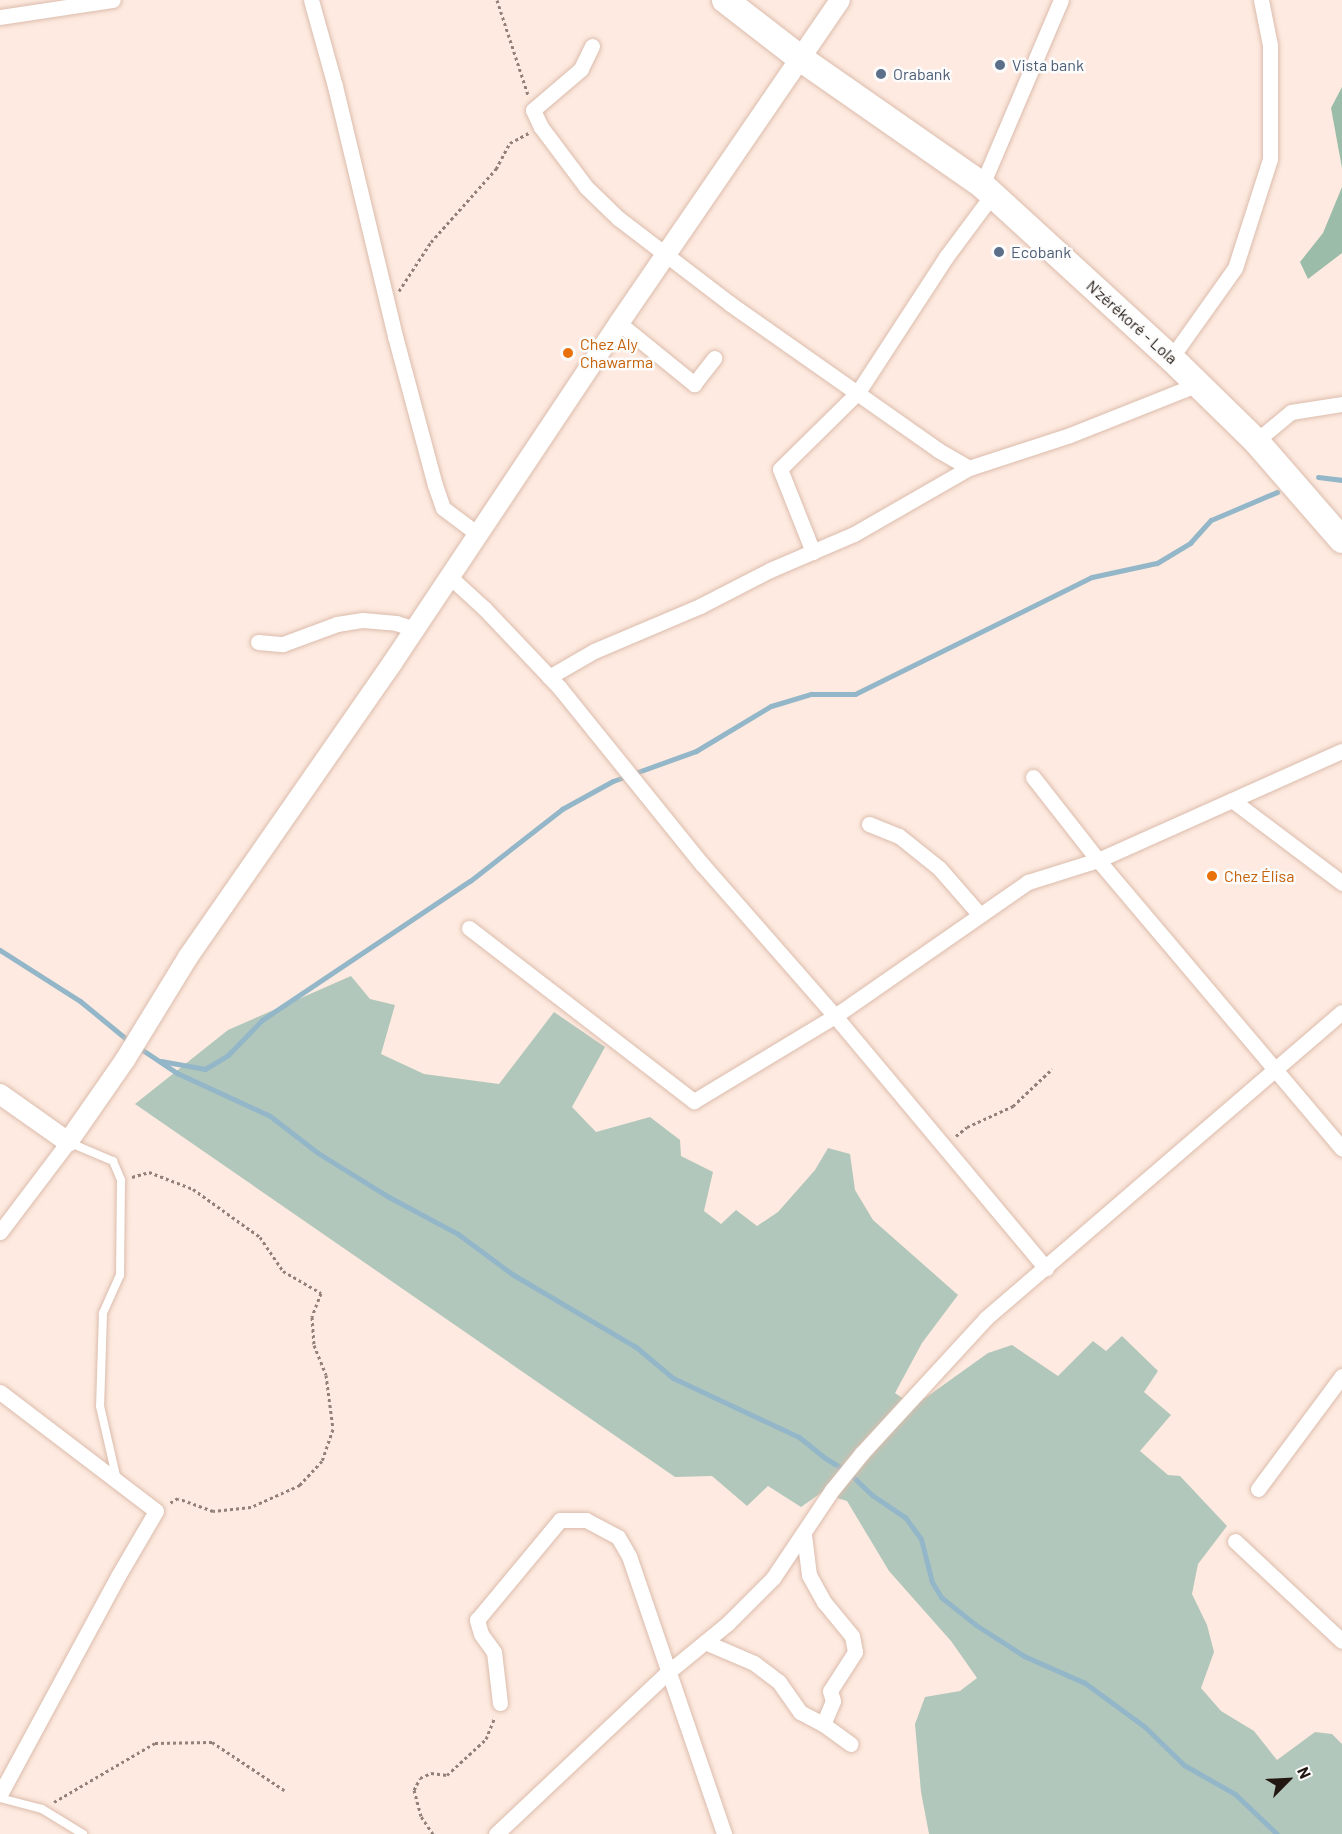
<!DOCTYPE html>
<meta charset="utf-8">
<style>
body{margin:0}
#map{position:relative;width:1342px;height:1834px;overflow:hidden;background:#feeae0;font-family:Barlow,sans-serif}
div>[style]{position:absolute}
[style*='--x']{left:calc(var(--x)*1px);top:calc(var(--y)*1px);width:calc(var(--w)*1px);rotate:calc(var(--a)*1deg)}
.green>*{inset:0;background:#b2c7bb}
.forest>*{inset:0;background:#9abca9}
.stream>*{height:5px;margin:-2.5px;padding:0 2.5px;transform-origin:2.5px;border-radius:2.5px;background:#93b7c8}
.path>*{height:3px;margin-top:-1.5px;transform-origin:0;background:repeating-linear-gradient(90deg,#918179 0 3px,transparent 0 6px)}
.roads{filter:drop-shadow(0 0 2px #dbbcac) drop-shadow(0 0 2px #dbbcac)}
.service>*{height:8px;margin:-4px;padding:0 4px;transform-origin:4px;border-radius:4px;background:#fff}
.minor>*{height:15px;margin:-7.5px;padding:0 7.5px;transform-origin:7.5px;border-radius:7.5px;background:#fff}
.tertiary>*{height:20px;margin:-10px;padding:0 10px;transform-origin:10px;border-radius:10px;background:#fff}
.trunk>*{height:26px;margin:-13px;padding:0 13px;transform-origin:13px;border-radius:13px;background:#fff}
.dots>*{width:16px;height:16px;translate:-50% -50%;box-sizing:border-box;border:3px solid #fcfcfc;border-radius:50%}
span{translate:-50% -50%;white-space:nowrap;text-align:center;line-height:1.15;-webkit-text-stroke:5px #fcfcfc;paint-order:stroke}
.service-label{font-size:16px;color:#4e5e75}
.left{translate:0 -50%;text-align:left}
.street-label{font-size:16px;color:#221711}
.food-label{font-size:16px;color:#c56008}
.north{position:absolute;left:1258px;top:1750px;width:60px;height:60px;-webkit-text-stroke:4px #fcfcfc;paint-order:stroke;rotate:66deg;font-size:16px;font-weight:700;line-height:24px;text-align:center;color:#221711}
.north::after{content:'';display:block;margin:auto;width:21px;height:27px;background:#221711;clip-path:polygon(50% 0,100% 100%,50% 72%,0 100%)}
</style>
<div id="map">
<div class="green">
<div style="clip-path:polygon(351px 976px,370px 999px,395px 1005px,381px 1054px,424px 1074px,499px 1084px,554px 1012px,605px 1047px,572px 1107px,596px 1132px,650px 1117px,680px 1140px,681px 1156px,713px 1172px,704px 1211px,721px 1224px,736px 1210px,757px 1226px,778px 1212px,815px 1170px,828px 1148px,850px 1154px,855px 1190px,873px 1220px,958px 1295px,922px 1343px,895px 1393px,914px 1406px,988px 1353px,1012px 1345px,1058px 1376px,1093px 1341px,1106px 1351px,1122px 1336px,1158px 1371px,1144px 1392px,1171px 1415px,1140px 1451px,1168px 1475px,1180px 1476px,1227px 1526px,1198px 1564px,1192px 1594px,1207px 1625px,1214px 1652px,1201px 1688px,1221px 1711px,1254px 1731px,1277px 1760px,1315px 1732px,1332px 1734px,1342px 1744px,1342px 1834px,929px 1834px,921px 1792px,915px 1724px,925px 1697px,960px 1691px,977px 1678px,951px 1641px,889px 1571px,847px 1501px,821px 1493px,801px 1507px,768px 1486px,747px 1506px,712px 1476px,675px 1477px,135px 1104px,228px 1030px)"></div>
</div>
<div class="forest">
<div style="clip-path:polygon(1342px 87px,1342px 168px,1331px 108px)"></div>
<div style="clip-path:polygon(1342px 187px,1342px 253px,1308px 279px,1300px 262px,1323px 233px)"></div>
</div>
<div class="stream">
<div style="--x:1318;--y:477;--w:24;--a:7"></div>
<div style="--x:0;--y:950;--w:95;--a:32.5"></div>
<div style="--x:80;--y:1001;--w:65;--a:39.4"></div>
<div style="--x:138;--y:1047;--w:47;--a:33.7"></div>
<div style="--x:177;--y:1073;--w:102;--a:24.8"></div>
<div style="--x:270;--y:1116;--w:61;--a:37.6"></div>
<div style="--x:318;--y:1153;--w:84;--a:31.8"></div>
<div style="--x:389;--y:1197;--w:78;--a:28.2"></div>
<div style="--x:458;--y:1234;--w:67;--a:36.5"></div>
<div style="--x:512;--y:1274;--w:144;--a:30.5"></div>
<div style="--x:636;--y:1347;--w:48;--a:40"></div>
<div style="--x:673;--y:1378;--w:139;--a:25.1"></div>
<div style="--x:799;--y:1437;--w:33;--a:39"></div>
<div style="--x:825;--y:1458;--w:26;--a:31"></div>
<div style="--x:847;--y:1471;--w:35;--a:44"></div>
<div style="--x:872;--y:1495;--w:40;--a:34"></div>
<div style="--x:905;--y:1517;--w:27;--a:54"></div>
<div style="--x:921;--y:1539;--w:44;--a:75.7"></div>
<div style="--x:932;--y:1582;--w:17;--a:59"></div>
<div style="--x:941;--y:1597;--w:45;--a:38.7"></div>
<div style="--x:976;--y:1625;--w:57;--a:32.9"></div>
<div style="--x:1024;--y:1656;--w:67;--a:23.9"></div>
<div style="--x:1085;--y:1683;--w:74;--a:36.3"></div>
<div style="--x:1145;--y:1727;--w:54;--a:44.3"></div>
<div style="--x:1184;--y:1765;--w:59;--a:29.6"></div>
<div style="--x:1235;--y:1794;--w:58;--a:43.6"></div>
<div style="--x:161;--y:1061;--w:45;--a:10.3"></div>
<div style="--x:205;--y:1069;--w:27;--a:-31"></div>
<div style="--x:228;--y:1055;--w:49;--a:-45.8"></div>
<div style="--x:262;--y:1020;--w:250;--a:-33.8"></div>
<div style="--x:470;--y:881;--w:117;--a:-38"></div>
<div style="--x:562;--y:809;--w:58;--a:-28.8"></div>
<div style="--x:613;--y:781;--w:88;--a:-19.9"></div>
<div style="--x:696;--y:751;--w:87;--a:-31"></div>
<div style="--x:771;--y:706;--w:42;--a:-16.7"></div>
<div style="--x:811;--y:694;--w:44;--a:0"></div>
<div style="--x:855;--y:694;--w:264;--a:-26.3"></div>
<div style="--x:1092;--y:577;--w:66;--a:-12.2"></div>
<div style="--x:1157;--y:563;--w:39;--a:-31"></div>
<div style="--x:1190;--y:543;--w:31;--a:-48"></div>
<div style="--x:1211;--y:520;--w:72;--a:-23"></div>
</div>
<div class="path">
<div style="--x:497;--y:0;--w:100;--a:71.9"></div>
<div style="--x:399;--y:291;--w:59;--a:-56.9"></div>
<div style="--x:431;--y:242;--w:98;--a:-48.3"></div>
<div style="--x:496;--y:169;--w:30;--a:-62"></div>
<div style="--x:510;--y:143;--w:21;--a:-28"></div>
<div style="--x:956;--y:1136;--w:14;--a:-39"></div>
<div style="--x:967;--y:1127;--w:51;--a:-24.5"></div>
<div style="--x:1013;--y:1106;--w:54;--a:-43.5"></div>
<div style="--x:132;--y:1177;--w:18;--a:-16"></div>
<div style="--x:149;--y:1172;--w:47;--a:21.1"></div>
<div style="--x:193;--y:1189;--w:82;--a:35.6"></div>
<div style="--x:260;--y:1237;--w:41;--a:55.9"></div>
<div style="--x:283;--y:1271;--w:44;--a:30.1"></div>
<div style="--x:321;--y:1293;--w:26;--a:111"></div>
<div style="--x:312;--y:1317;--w:28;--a:86"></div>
<div style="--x:314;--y:1345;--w:32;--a:68"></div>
<div style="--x:326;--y:1375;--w:54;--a:82.6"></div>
<div style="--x:333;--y:1429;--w:34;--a:109"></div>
<div style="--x:322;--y:1461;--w:33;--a:133"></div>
<div style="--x:300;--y:1485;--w:54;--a:155.8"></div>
<div style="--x:251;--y:1507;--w:38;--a:174"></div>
<div style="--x:213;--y:1511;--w:37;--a:-160"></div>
<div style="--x:178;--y:1498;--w:9;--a:148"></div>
<div style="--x:54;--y:1802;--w:117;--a:-30.3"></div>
<div style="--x:155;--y:1743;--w:57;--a:-1"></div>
<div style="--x:212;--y:1742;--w:87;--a:33.7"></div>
<div style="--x:433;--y:1834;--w:22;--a:-124"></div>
<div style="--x:421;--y:1816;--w:27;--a:-105"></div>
<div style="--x:414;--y:1790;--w:13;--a:-63"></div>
<div style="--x:420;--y:1778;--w:12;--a:-24"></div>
<div style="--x:431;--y:1773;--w:16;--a:7"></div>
<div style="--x:447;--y:1775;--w:53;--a:-42.7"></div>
<div style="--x:486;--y:1739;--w:24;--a:-68"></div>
</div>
<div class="roads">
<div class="service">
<div style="--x:68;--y:1142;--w:49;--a:22.9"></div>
<div style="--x:113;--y:1161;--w:21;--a:67"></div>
<div style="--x:121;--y:1180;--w:95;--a:90.6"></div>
<div style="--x:120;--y:1275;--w:42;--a:114.1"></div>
<div style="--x:103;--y:1313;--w:93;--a:91.8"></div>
<div style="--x:100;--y:1406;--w:76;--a:77.1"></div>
<div style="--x:0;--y:1798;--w:43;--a:14.7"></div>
<div style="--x:42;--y:1809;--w:48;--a:31.4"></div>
</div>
<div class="minor">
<div style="--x:311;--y:0;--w:89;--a:74.4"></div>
<div style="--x:335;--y:86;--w:257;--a:76.5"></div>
<div style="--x:395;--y:336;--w:154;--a:75"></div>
<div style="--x:435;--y:485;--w:24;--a:71"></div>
<div style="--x:443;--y:508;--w:45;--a:36.9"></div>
<div style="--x:0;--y:17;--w:114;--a:-8.6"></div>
<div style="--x:592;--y:46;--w:25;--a:116"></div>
<div style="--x:581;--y:69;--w:63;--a:139.5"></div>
<div style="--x:533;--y:110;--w:19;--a:65"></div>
<div style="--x:541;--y:127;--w:75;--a:53.1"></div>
<div style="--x:586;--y:187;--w:45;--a:44.1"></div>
<div style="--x:618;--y:218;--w:140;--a:37.4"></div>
<div style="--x:729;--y:303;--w:256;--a:35.1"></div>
<div style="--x:938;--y:450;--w:36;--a:30"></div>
<div style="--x:982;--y:185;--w:201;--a:-66.9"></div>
<div style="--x:619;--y:323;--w:97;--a:39.1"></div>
<div style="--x:694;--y:384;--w:33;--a:-52"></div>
<div style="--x:1171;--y:358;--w:110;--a:-54.6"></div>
<div style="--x:1235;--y:268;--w:114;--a:-72.2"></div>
<div style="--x:1270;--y:159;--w:114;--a:-90"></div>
<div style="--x:1270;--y:45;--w:46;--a:-101.3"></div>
<div style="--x:1256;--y:441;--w:45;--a:-39.6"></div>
<div style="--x:1291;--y:412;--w:52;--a:-8.9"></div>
<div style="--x:813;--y:552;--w:89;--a:-111.7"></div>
<div style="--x:780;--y:469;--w:110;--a:-44.6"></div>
<div style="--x:858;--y:392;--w:161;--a:-56.9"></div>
<div style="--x:946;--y:257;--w:77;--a:-53.4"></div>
<div style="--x:450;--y:577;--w:47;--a:42.4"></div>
<div style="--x:485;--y:609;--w:108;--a:46.5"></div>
<div style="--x:559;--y:687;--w:228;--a:51.1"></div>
<div style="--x:702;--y:864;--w:202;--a:48.8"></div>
<div style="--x:835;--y:1016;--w:329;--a:50.1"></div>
<div style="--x:258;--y:642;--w:25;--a:5"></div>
<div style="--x:283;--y:644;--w:58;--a:-20.3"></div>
<div style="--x:337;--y:624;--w:26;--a:-9"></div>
<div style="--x:363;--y:620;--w:33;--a:5"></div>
<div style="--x:396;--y:623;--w:20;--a:18"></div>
<div style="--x:549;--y:677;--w:52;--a:-30"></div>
<div style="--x:594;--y:651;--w:115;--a:-23"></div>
<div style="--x:700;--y:606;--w:79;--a:-27.2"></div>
<div style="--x:770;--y:570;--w:91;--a:-23.2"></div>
<div style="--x:854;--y:534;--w:133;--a:-29.9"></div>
<div style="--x:969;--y:468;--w:106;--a:-18.1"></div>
<div style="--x:1070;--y:435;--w:138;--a:-21.7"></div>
<div style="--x:1033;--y:777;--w:105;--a:51.9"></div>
<div style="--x:1098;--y:860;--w:378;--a:49.8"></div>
<div style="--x:1232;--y:800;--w:138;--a:37"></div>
<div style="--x:869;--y:824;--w:32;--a:22"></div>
<div style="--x:899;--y:836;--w:51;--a:38.7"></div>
<div style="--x:939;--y:868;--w:62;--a:48.9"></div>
<div style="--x:469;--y:928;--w:284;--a:37.6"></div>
<div style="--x:694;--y:1101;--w:165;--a:-31.1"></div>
<div style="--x:835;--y:1016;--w:235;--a:-34.8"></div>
<div style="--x:1028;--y:882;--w:73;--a:-17.4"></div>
<div style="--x:1098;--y:860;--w:267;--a:-24.1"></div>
<div style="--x:0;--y:1232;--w:113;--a:-52.9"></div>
<div style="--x:0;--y:1392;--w:196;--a:37.3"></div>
<div style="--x:156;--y:1511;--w:75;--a:120.3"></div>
<div style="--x:118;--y:1576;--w:248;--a:118.4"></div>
<div style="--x:1258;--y:1489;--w:141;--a:-53.4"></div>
<div style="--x:804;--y:1535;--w:40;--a:82.9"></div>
<div style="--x:809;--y:1575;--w:31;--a:61"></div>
<div style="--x:824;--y:1602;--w:44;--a:50.5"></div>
<div style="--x:852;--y:1636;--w:16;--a:79"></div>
<div style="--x:855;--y:1652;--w:46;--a:122.7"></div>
<div style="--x:830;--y:1691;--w:10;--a:73"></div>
<div style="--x:833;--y:1701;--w:25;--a:113"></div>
<div style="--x:1235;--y:1541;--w:146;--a:43.1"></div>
<div style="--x:705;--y:1642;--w:53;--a:23.2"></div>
<div style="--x:754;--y:1663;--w:31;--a:37"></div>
<div style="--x:779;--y:1682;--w:37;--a:55"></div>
<div style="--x:800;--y:1712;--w:26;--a:28"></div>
<div style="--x:823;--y:1724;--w:34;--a:36"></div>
<div style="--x:500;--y:1703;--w:51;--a:-96.7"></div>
<div style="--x:494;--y:1652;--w:22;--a:-126"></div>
<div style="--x:481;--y:1634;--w:15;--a:-106"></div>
<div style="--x:477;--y:1620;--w:130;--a:-50.3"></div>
<div style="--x:560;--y:1520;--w:26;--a:0"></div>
<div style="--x:586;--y:1520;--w:36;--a:28"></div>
<div style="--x:618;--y:1537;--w:22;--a:60"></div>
<div style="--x:629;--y:1556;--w:294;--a:71.1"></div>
<div style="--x:496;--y:1834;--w:235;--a:-43.3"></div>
<div style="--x:667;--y:1673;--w:79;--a:-39.3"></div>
<div style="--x:728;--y:1623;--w:64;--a:-45"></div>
<div style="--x:773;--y:1578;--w:106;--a:-56.2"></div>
<div style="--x:832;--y:1490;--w:48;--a:-51"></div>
<div style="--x:862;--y:1453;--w:183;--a:-47.4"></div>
<div style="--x:986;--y:1318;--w:469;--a:-40.7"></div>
</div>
<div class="tertiary">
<div style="--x:0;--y:1094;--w:83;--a:35.2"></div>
<div style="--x:68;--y:1142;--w:100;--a:-55.2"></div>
<div style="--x:125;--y:1060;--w:121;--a:-58.5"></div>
<div style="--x:188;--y:957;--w:359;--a:-55.2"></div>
<div style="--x:393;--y:662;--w:407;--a:-56.3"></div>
<div style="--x:619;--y:323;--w:391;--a:-55.6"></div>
</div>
<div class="trunk">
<div style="--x:725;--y:0;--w:95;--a:37.7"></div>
<div style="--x:800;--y:58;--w:222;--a:34.9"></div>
<div style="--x:982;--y:185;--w:256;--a:42.5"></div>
<div style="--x:1171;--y:358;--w:119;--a:44.3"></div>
<div style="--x:1256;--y:441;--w:131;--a:49"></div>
</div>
</div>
<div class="dots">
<div style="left:1000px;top:65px;background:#5c6f8a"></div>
<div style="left:881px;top:74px;background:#5c6f8a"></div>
<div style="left:999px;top:252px;background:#5c6f8a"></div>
<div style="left:568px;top:353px;background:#e8710a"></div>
<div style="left:1212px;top:876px;background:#e8710a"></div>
</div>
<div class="service-label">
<span class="left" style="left:1012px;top:65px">Vista bank</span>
<span class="left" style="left:893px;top:74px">Orabank</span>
<span class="left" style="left:1011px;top:252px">Ecobank</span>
</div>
<div class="street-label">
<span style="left:1132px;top:322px;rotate:42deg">N'zérékoré - Lola</span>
</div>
<div class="food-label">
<span class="left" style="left:580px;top:353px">Chez Aly<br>Chawarma</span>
<span class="left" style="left:1224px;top:876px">Chez Élisa</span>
</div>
<div class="north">N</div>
</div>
